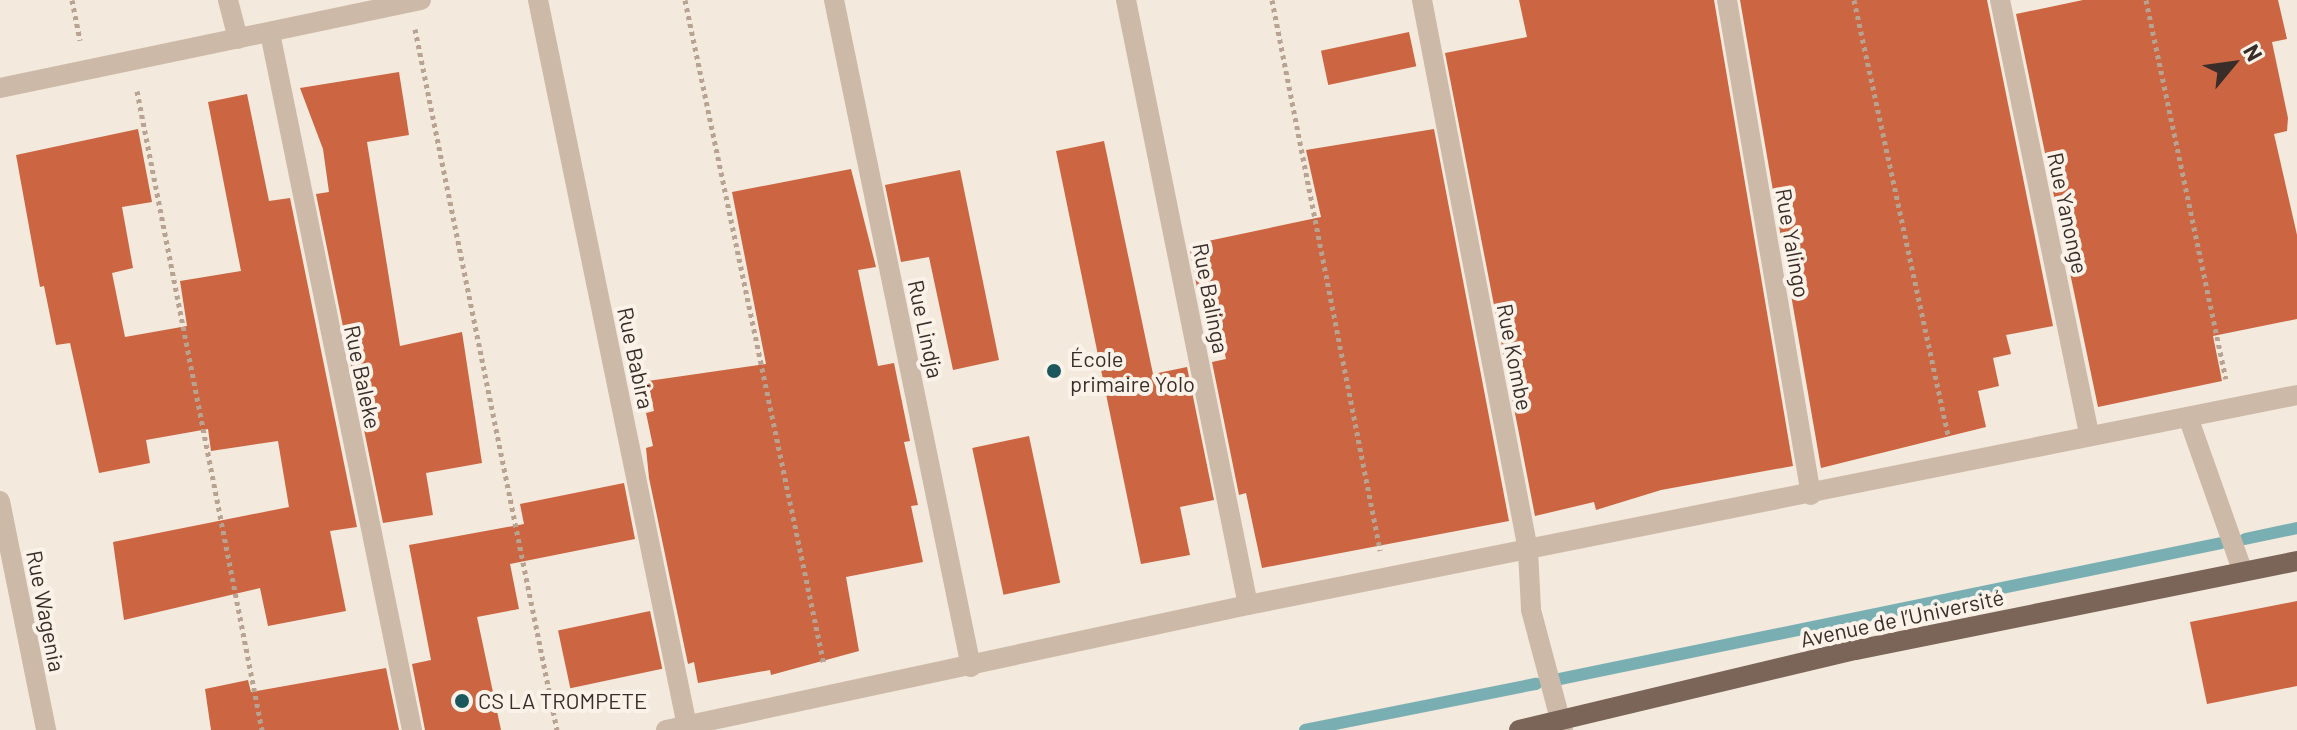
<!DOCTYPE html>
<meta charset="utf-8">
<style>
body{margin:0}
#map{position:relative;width:2297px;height:730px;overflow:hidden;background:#f3e9dc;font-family:Barlow,sans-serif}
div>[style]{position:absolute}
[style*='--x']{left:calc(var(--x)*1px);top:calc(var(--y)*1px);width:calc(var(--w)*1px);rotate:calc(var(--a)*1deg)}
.stream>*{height:12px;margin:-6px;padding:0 6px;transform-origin:6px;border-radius:6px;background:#79afb2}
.building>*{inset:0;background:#cc6541;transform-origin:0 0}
.path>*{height:5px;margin-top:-2.5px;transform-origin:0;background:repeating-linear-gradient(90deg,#b8a291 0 4px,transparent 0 8px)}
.minor>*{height:20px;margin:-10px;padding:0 10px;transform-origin:10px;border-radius:10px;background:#ccb9a7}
.major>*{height:20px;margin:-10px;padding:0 10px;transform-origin:10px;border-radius:10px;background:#7b6458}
.dots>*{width:22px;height:22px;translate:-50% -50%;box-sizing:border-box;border:4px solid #fbf3e9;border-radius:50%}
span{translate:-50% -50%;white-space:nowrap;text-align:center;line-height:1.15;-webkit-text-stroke:8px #fbf3e9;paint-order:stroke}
.street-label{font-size:22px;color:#382d28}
.poi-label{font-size:22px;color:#382d28}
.left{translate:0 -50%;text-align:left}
.north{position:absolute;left:2193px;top:24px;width:80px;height:80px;-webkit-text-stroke:6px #fbf3e9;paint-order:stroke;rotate:61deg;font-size:22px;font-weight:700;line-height:32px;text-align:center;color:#382d28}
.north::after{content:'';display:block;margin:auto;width:28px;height:36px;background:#382d28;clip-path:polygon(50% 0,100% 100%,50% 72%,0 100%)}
</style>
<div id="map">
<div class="stream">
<div style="--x:2245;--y:539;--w:53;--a:-11.9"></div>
<div style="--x:1550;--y:681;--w:685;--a:-11.62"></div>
<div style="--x:1305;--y:730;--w:236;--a:-11.3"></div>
</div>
<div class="building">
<div style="clip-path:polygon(1519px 0,1714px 0,1793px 466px,1661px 490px,1596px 510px,1594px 502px,1535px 516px,1445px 53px,1527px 37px)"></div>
<div style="clip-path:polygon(1740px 0,1987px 0,2053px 326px,2006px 335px,2011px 354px,1993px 358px,1999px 386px,1978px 391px,1986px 427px,1821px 468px)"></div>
<div style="clip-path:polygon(2083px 0,2278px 0,2287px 39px,2272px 42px,2288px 118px,2287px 131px,2274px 134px,2297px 235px,2297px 319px,2213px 336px,2222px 381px,2098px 407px,2016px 14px)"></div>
<div style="left:1409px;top:32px;width:35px;height:90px;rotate:78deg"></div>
<div style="clip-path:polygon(399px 72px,409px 135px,367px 142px,400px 346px,462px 332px,482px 463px,426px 473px,433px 515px,383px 523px,316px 194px,329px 192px,323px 149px,300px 88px)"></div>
<div style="clip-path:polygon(247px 94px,269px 201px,290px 198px,357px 527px,330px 531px,346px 611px,268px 626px,260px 588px,124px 620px,113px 542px,289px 507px,278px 441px,211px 451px,208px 429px,146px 440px,150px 463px,99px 473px,70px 343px,56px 345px,44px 286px,40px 287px,16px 155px,138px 129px,152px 202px,122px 207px,133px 268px,112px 273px,125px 337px,187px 326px,180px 281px,241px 271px,208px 102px)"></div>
<div style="clip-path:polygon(1434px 129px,1509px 521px,1262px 568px,1246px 493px,1239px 495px,1212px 362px,1226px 359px,1211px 285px,1197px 288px,1189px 245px,1321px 217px,1306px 150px)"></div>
<div style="clip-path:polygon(1104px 141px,1153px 374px,1187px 367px,1214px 500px,1180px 507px,1190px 555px,1141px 564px,1056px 151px)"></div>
<div style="clip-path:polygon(851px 169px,876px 267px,858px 270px,878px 366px,894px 363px,910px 441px,904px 442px,918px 505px,911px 506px,923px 562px,846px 577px,859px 651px,771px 675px,770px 670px,698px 683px,694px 662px,688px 664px,649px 478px,646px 448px,653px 446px,646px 413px,654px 411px,648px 381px,766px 364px,732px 192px)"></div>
<div style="clip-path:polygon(960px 170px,999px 360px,953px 370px,929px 257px,901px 262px,885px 185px)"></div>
<div style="left:1029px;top:436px;width:150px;height:58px;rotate:78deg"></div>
<div style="clip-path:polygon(624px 483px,635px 539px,510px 564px,519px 609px,477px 617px,501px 730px,425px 730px,412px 664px,431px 660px,409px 545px,524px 524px,520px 504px)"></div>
<div style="clip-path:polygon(2297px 601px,2297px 686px,2207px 704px,2190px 622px)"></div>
<div style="left:650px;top:611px;width:59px;height:94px;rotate:78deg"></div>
<div style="clip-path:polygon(386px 668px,399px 730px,211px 730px,205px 689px,248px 680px,251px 692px)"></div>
</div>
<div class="path">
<div style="--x:72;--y:0;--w:41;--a:78.7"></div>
<div style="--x:685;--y:0;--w:679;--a:78.19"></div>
<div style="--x:1272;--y:0;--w:561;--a:78.89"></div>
<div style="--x:1854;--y:0;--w:446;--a:77.8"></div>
<div style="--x:2146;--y:0;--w:387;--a:78.1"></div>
<div style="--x:415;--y:29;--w:715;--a:78.55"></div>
<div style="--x:137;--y:91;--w:651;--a:78.93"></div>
</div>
<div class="minor">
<div style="--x:228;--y:0;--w:40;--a:75.6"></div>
<div style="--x:538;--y:0;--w:741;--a:78.4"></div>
<div style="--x:834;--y:0;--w:681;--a:78.39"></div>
<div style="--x:1126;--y:0;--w:617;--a:78.6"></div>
<div style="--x:1422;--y:0;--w:560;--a:79.09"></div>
<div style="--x:1528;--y:550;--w:60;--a:87.1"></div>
<div style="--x:1531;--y:610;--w:124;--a:75.1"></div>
<div style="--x:1727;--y:0;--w:502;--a:80.37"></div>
<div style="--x:2000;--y:0;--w:444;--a:78.4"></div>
<div style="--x:270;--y:33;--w:711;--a:78.48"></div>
<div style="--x:0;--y:88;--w:430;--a:-11.8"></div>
<div style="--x:2188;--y:417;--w:164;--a:70.5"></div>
<div style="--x:0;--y:501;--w:234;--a:78.6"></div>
<div style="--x:666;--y:730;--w:595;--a:-12.12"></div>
<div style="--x:1248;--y:605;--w:1070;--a:-11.32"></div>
</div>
<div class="major">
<div style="--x:1519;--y:730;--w:346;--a:-13.4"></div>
<div style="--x:1856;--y:650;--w:450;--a:-11.4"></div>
</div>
<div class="dots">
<div style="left:1054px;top:371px;background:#1b575c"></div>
<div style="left:462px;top:701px;background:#1b575c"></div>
</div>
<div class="street-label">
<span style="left:2068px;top:213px;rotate:78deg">Rue Yanonge</span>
<span style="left:1793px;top:243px;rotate:80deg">Rue Yalingo</span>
<span style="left:1211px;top:298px;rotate:79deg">Rue Balinga</span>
<span style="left:926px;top:329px;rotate:78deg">Rue Lindja</span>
<span style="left:1515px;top:357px;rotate:79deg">Rue Kombe</span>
<span style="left:636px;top:358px;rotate:78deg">Rue Babira</span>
<span style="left:363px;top:377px;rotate:78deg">Rue Baleke</span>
<span style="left:46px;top:611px;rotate:79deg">Rue Wagenia</span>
<span style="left:1902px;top:618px;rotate:-12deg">Avenue de l’Université</span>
</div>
<div class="poi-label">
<span class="left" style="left:1070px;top:371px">École<br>primaire Yolo</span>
<span class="left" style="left:478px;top:701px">CS LA TROMPETE</span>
</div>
<div class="north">N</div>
</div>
